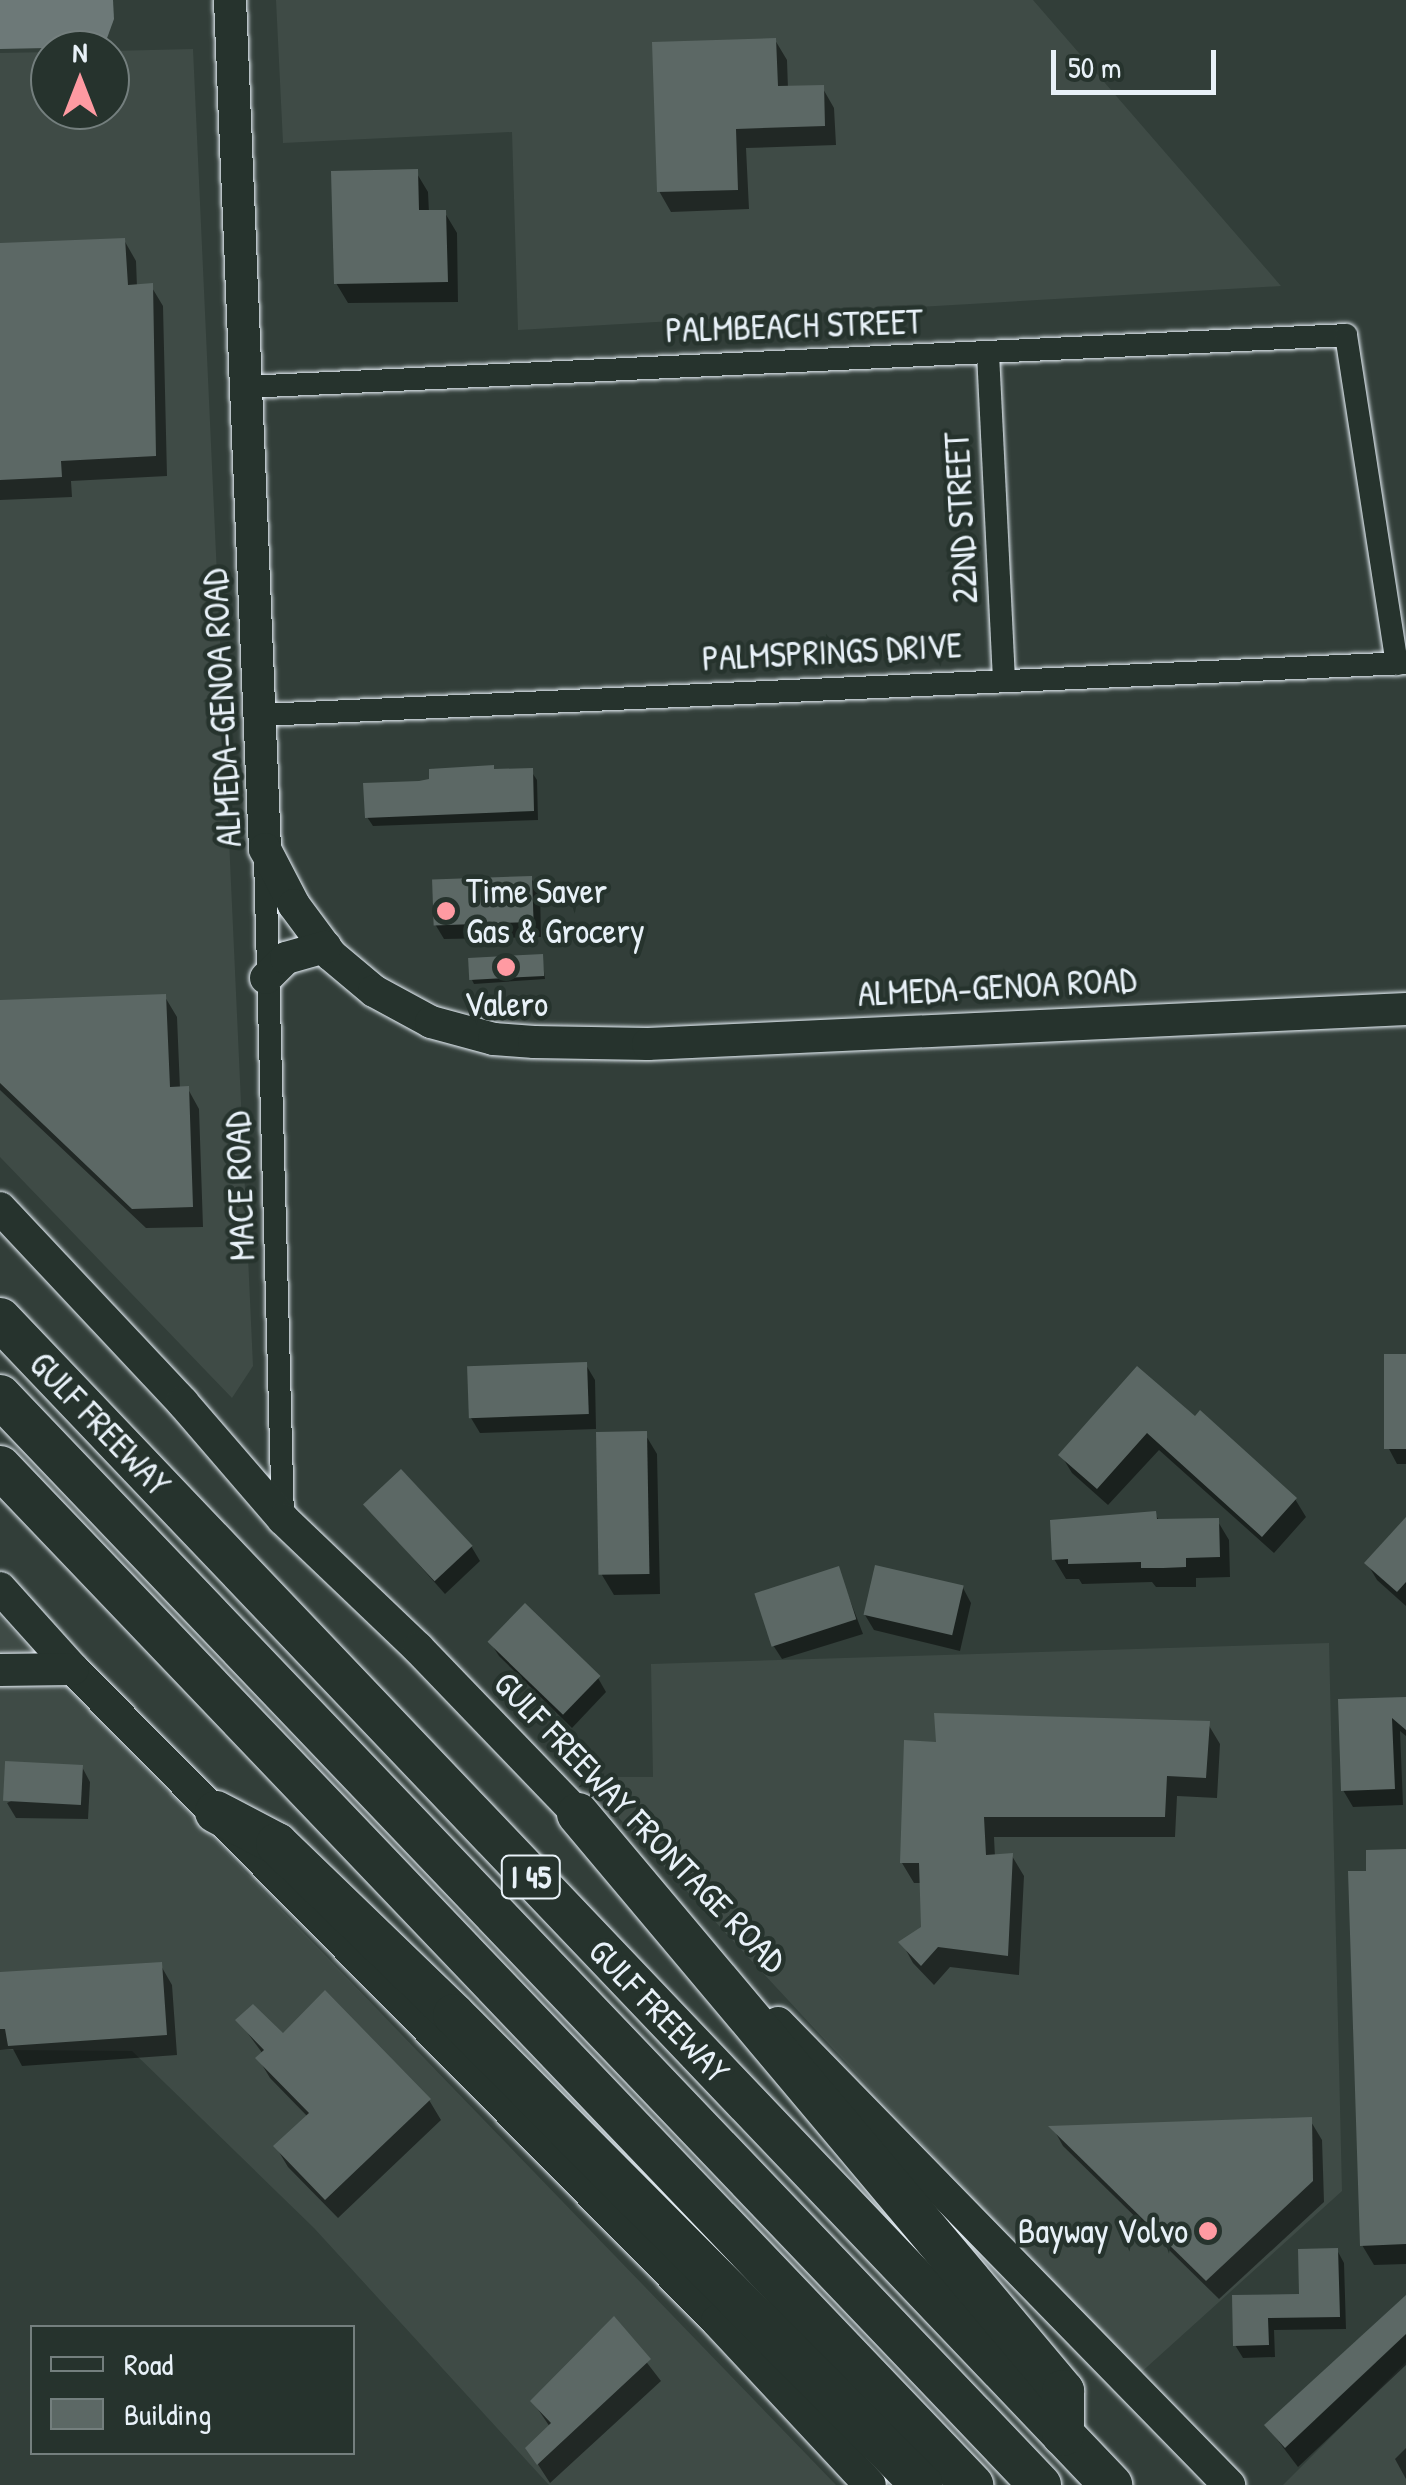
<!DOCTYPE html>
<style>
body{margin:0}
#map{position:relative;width:1406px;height:2485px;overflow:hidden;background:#323e39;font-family:"Patrick Hand",sans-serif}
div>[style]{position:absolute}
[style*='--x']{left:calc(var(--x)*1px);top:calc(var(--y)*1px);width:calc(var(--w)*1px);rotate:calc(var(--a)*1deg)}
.built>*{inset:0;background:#3f4b46}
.water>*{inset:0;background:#6d7978}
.shadow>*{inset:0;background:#0007}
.building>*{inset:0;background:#5c6865;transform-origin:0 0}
.roads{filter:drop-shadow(0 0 2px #e8f1f8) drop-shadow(0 0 2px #e8f1f8)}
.street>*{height:22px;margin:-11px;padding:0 11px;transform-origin:11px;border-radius:11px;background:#26332d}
.secondary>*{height:32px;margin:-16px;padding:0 16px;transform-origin:16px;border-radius:16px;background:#26332d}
.highway>*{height:42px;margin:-21px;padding:0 21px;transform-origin:21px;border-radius:21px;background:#26332d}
.dots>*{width:28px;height:28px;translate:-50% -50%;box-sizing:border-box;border:5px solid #26332d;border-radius:50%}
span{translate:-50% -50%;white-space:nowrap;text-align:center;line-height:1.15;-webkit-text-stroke:9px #26332d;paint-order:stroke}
.shield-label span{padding:2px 8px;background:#26332d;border:2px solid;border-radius:8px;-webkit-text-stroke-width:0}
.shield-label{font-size:32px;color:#e8f1f8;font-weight:700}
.street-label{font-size:35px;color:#e8f1f8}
.poi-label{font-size:35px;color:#e8f1f8}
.left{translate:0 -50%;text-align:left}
.right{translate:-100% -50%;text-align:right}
.legend{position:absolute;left:30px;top:2325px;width:325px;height:130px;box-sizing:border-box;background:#26332d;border:2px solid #747f7e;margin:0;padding:12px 18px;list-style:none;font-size:30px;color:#e8f1f8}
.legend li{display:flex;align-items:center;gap:20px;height:50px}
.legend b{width:50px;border:2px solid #747f7e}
.north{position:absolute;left:30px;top:30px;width:100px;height:100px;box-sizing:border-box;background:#26332d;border:2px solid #747f7e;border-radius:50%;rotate:0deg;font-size:28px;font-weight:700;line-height:40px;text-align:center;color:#e8f1f8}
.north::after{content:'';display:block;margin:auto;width:35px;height:45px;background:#ff9aa2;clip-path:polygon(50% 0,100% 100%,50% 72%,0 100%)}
.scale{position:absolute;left:1051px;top:50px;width:165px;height:45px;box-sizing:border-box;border:5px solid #e8f1f8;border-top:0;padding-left:12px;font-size:30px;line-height:35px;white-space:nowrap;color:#e8f1f8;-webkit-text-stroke:8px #26332d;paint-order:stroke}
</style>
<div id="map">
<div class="built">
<div style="clip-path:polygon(276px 0,1033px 0,1281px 286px,518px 330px,512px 132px,283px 143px)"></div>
<div style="clip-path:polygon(193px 49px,253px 1366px,232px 1398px,0 1157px,0 53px,50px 52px,50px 110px,110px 110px,110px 51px)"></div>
<div style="clip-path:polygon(0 1617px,454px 2089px,836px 2485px,549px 2485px,314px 2228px,132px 2051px,0 2050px)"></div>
<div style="clip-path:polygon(1329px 1643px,1342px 2191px,1137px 2376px,619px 1818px,618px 1777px,653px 1777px,651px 1664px)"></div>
<div style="clip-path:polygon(1406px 2362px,1406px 2485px,1283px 2485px)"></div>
</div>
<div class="water">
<div style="clip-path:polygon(0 0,113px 0,114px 19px,106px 41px,94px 47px,0 49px)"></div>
</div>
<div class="shadow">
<div style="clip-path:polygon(775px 40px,787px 60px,788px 89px,822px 87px,834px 108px,836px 145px,746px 148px,749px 209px,671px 212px,659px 191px)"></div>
<div style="clip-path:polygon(416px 172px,428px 192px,429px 213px,445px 213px,457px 233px,458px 302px,348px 303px,336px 283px)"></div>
<div style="clip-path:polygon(124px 240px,136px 261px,137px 287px,151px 286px,163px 306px,167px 476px,71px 481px,72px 497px,0 500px,0 246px)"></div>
<div style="clip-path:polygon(495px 771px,531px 771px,537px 780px,538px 820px,373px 826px,367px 817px,419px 784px)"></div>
<div style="clip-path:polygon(531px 878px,540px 893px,541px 937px,444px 939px,435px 924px)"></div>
<div style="clip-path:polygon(542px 957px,545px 979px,474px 984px,472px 980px)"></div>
<div style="clip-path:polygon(165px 997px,177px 1017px,180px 1089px,188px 1089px,199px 1109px,203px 1227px,146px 1228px,0 1090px,0 1002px)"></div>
<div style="clip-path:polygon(1406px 1357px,1406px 1464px,1397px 1464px,1389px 1449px)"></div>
<div style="clip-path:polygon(586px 1365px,595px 1380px,596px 1429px,480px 1433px,471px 1418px)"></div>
<div style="clip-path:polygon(1137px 1369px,1295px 1499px,1306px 1517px,1274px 1553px,1159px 1450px,1108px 1505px,1072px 1473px,1061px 1455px)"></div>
<div style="clip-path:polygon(645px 1434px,657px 1454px,660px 1594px,614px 1595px,602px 1575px)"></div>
<div style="clip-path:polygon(366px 1505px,471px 1546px,480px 1561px,445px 1594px)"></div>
<div style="clip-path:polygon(1155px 1514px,1160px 1522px,1217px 1520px,1229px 1540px,1230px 1577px,1196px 1578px,1196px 1587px,1156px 1587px,1152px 1582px,1082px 1584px,1079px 1579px,1066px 1579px,1054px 1559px)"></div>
<div style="clip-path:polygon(1406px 1518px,1406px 1606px,1377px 1580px,1367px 1563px)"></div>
<div style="clip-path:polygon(838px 1569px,863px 1634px,782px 1659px,773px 1645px)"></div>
<div style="clip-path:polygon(963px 1588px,971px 1603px,960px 1651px,874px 1630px,865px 1615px)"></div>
<div style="clip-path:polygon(490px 1642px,598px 1678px,606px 1692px,572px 1728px,499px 1656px)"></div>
<div style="clip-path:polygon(1406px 1700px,1406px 1736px,1400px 1731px,1403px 1805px,1353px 1807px,1343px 1790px,1340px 1702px)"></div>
<div style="clip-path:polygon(1208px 1724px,1220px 1744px,1217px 1798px,1177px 1796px,1175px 1837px,994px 1837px,995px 1857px,1012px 1856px,1024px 1876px,1019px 1975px,950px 1967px,934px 1985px,913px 1963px,902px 1943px,923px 1928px,922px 1883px,914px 1883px,902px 1863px,939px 1745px)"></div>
<div style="clip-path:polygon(82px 1767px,90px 1782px,88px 1819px,16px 1818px,7px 1803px)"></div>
<div style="clip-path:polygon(1406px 1851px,1406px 2264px,1374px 2265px,1362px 2245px,1369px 1873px)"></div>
<div style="clip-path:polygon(160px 1964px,172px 1985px,177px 2055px,22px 2066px,13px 2049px,0 2050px,0 1974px)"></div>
<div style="clip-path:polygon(238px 2020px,429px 2100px,441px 2120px,338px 2218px,288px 2167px,276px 2147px,308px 2117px,270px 2078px,258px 2058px,263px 2054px)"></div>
<div style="clip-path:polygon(1310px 2120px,1322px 2140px,1324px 2202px,1219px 2299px,1063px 2146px,1053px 2128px)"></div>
<div style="clip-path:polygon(1337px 2250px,1344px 2263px,1346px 2329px,1274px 2330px,1275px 2357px,1243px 2358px,1235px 2345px,1235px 2297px,1302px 2297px)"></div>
<div style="clip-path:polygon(1406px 2297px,1406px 2365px,1298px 2467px,1267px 2426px)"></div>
<div style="clip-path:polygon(614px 2320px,661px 2381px,550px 2483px,528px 2449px,550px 2427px,533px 2402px)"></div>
<div style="clip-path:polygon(1406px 2448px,1406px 2479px,1395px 2459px)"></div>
</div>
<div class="building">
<div style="clip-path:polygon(776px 38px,778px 86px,824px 85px,825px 126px,736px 129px,738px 190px,657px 192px,652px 42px)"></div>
<div style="clip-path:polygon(418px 169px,419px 210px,446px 210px,448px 282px,334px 284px,331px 171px)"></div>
<div style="clip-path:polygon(125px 238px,128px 285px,153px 283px,156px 456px,61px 461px,62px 477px,0 480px,0 243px)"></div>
<div style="clip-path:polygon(494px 765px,494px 769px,533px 768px,534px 811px,365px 818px,363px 783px,419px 781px,429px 779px,429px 769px)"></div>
<div style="left:532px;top:876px;width:46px;height:100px;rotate:88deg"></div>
<div style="left:543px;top:954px;width:22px;height:75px;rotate:87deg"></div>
<div style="clip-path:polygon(166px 994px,170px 1087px,189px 1086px,193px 1207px,132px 1209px,0 1083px,0 1000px)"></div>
<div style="left:1406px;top:1354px;width:95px;height:22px;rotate:90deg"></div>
<div style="left:587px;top:1362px;width:52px;height:120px;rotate:88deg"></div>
<div style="clip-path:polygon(1137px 1366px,1195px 1416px,1200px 1410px,1297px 1498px,1262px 1537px,1147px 1433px,1097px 1489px,1058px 1455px)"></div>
<div style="left:647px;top:1431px;width:143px;height:51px;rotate:89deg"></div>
<div style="left:401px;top:1469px;width:105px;height:52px;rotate:47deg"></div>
<div style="clip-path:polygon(1156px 1511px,1157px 1519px,1219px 1518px,1220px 1557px,1186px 1558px,1186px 1567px,1163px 1568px,1141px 1568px,1141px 1562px,1068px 1564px,1068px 1559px,1052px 1560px,1050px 1520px)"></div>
<div style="clip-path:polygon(1406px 1517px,1406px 1582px,1397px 1592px,1364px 1563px)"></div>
<div style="left:875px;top:1565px;width:91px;height:51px;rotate:13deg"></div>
<div style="left:839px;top:1566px;width:56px;height:89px;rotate:72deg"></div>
<div style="left:525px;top:1603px;width:105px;height:54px;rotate:44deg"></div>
<div style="clip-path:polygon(1406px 1697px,1406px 1730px,1392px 1718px,1395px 1789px,1341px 1791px,1338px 1699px)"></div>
<div style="clip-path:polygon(934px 1713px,1210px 1721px,1206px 1778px,1167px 1776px,1165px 1817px,984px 1817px,986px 1855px,1013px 1853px,1008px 1956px,938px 1947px,921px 1966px,898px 1942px,921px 1927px,919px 1863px,900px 1863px,904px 1740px,936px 1742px)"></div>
<div style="left:83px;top:1765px;width:40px;height:78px;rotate:93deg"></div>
<div style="clip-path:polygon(1406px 1849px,1406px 2244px,1360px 2246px,1348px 1871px,1366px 1871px,1366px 1850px)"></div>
<div style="clip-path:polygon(162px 1962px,167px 2035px,8px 2046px,5px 2029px,0 2029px,0 1972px)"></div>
<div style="clip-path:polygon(325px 1990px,431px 2099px,325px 2200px,273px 2146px,309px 2113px,255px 2058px,264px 2050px,235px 2020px,253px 2004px,283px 2033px)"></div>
<div style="clip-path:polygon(1312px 2117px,1313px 2181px,1206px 2281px,1048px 2126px)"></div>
<div style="clip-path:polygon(1338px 2248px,1340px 2317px,1268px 2318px,1269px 2345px,1233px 2346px,1232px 2295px,1299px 2294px,1298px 2249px)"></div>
<div style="clip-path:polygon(1406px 2295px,1406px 2334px,1285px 2448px,1264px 2425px)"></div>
<div style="clip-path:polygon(614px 2316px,651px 2359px,537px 2465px,525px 2448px,551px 2423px,530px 2401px)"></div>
</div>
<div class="roads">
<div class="street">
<div style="--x:988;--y:353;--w:326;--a:87.2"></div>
<div style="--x:245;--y:387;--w:1102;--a:-2.7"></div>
<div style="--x:1346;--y:335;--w:333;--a:81.2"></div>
<div style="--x:261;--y:715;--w:1146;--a:-2.6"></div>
<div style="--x:265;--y:858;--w:661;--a:88.44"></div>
</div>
<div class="secondary">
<div style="--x:230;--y:0;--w:850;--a:87.64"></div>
<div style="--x:265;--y:849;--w:63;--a:62.6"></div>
<div style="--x:294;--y:905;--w:62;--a:53.5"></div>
<div style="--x:331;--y:955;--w:56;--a:39.9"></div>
<div style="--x:374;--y:991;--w:65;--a:28.5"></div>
<div style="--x:431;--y:1022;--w:65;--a:15.1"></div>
<div style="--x:494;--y:1039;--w:40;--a:4.3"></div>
<div style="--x:534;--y:1042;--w:114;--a:1"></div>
<div style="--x:648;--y:1044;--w:759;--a:-2.64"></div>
<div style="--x:266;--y:978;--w:28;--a:-45"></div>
<div style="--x:286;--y:958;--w:41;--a:-15.8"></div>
<div style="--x:0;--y:1208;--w:267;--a:46.8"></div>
<div style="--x:183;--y:1403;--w:153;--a:49.2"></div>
<div style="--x:283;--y:1519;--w:187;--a:43.7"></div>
<div style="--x:418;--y:1648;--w:251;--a:46.1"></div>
<div style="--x:0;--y:1588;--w:109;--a:48"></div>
<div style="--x:73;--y:1669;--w:916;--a:45.35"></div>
<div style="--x:717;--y:2321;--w:224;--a:47"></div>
<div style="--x:0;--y:1670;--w:73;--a:-0.8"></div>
<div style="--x:778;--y:2023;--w:646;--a:45.69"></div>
</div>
<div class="highway">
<div style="--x:0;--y:1319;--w:1611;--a:46.38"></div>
<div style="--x:0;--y:1396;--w:1506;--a:46.32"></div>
<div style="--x:0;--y:1467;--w:1408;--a:46.32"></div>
<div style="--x:216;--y:1812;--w:69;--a:27.7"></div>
<div style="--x:277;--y:1844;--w:246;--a:44"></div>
<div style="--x:454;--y:2015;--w:663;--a:45.12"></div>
<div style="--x:578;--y:1814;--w:754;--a:49.95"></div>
<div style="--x:1063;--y:2391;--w:44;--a:90"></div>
</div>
</div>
<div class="dots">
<div style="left:446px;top:911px;background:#ff9aa2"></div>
<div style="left:506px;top:967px;background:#ff9aa2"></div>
<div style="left:1208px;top:2231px;background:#ff9aa2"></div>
</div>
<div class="shield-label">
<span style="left:531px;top:1877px">I 45</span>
</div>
<div class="street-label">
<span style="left:794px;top:326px;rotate:-2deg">PALMBEACH STREET</span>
<span style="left:961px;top:518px;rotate:-93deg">22ND STREET</span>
<span style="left:832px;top:652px;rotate:-3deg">PALMSPRINGS DRIVE</span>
<span style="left:222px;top:708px;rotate:-93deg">ALMEDA-GENOA ROAD</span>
<span style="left:997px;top:987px;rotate:-3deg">ALMEDA-GENOA ROAD</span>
<span style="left:240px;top:1186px;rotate:-92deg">MACE ROAD</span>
<span style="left:100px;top:1424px;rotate:46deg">GULF FREEWAY</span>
<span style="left:640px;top:1822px;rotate:46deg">GULF FREEWAY FRONTAGE ROAD</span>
<span style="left:659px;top:2011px;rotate:46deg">GULF FREEWAY</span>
</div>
<div class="poi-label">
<span class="left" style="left:466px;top:911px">Time Saver<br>Gas &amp; Grocery</span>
<span style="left:506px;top:1004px">Valero</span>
<span class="right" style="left:1188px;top:2231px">Bayway Volvo</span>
</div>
<ul class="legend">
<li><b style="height:12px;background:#26332d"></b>Road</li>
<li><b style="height:28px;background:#5c6865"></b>Building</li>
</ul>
<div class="north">N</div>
<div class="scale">50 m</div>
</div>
